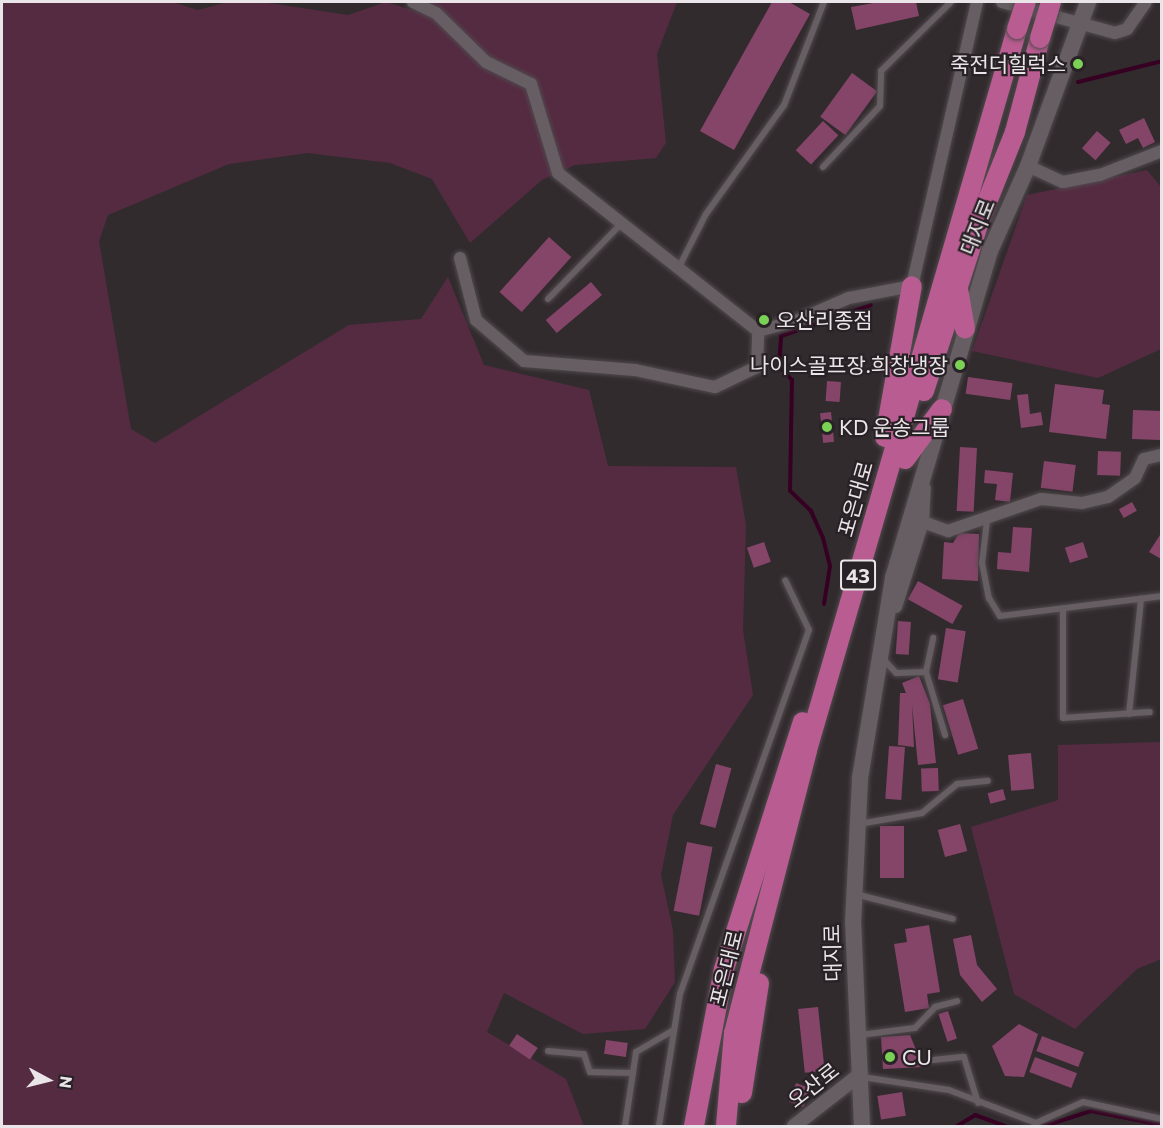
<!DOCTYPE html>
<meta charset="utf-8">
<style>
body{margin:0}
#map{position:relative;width:1163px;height:1128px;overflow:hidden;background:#322b2e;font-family:Commissioner,"Noto Sans KR",sans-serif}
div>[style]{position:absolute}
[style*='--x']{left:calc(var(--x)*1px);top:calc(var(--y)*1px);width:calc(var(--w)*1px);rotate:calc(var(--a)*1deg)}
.green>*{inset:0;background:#552b42}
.stream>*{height:4px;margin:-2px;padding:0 2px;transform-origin:2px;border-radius:2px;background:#360022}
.building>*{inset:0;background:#854568;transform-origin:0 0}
.roads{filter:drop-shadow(0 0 2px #504a4d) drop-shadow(0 0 2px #504a4d)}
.service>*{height:6px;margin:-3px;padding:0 3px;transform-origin:3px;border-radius:3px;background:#665e62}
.minor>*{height:12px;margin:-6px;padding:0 6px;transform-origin:6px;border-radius:6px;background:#665e62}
.tertiary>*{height:14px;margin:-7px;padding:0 7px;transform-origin:7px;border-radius:7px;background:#665e62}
.secondary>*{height:16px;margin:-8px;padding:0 8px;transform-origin:8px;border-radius:8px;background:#665e62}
.trunk>*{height:20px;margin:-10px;padding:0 10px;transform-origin:10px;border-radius:10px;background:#b95c91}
.bridges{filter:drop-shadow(0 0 2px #504a4d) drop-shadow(0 0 2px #504a4d)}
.trunk-bridge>*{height:20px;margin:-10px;padding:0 10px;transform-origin:10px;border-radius:10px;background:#b95c91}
.dots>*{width:16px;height:16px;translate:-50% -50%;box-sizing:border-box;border:3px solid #282125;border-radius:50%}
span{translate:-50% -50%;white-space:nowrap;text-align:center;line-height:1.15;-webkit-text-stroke:4.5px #282125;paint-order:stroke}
.shield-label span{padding:2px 4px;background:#282125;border:2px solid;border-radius:4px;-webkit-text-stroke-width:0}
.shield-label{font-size:20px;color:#eae5e8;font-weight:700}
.poi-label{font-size:21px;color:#eae5e8}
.right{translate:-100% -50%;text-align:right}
.left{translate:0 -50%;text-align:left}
.street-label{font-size:21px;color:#eae5e8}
.frame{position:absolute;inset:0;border:3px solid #eae5e8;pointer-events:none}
.north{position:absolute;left:18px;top:1050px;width:60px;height:60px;-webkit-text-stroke:4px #282125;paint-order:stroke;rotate:97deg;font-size:16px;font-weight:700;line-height:24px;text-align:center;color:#eae5e8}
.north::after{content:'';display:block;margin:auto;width:21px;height:27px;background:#eae5e8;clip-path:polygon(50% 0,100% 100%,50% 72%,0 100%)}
</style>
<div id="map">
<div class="green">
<div style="clip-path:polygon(2px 2px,172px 2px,198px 10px,228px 2px,262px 2px,348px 15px,386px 2px,422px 13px,410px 2px,677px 2px,657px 54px,666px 143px,656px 158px,575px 165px,542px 180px,470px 243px,432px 179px,390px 163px,308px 153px,229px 164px,108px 215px,99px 241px,131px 429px,155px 443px,349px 325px,421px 319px,448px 277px,484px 365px,589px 390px,608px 466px,736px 467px,746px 525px,743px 630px,753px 695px,673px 815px,661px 875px,673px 930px,675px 982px,645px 1029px,583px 1034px,504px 993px,487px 1032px,566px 1079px,584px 1126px,2px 1126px)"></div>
<div style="clip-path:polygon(1147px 170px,1161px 187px,1161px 349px,1098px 378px,972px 351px,1027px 195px)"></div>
<div style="clip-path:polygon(1161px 742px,1161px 959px,1137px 969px,1075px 1029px,1014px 994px,971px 827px,1058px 800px,1058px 745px)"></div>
</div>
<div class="stream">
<div style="--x:1078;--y:82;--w:87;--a:-14"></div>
<div style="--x:824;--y:604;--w:38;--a:-81"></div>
<div style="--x:830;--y:566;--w:29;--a:-104"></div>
<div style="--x:823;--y:538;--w:30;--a:-114"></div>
<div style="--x:811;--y:511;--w:29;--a:-136"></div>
<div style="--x:790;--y:491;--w:111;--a:-89"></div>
<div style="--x:792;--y:380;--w:19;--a:-133"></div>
<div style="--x:779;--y:366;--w:30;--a:-86"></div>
<div style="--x:781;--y:336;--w:95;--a:-19"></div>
<div style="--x:957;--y:1126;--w:21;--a:-31"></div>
<div style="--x:975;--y:1115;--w:33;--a:20"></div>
<div style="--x:1044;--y:1126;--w:49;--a:-17.7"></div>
<div style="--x:1091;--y:1111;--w:72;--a:11.2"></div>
</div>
<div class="building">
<div style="clip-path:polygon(772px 2px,789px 2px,810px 14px,734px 150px,700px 131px)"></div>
<div style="clip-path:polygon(879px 2px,916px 2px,919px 16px,856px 30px,851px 7px)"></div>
<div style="left:852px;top:73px;width:31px;height:54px;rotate:36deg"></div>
<div style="clip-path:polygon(1144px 118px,1155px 142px,1143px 148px,1138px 138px,1126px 144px,1119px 130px)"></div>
<div style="left:823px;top:121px;width:21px;height:40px;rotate:43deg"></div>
<div style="left:1097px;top:131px;width:18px;height:23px;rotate:41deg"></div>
<div style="left:549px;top:237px;width:30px;height:74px;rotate:42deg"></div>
<div style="left:591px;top:282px;width:17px;height:59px;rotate:50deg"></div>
<div style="left:968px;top:377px;width:45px;height:17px;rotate:8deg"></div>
<div style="left:827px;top:381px;width:14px;height:20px;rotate:4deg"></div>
<div style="clip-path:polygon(1055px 384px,1104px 390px,1102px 404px,1110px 405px,1106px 439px,1049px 432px)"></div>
<div style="clip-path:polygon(1028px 394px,1030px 414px,1041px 412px,1043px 425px,1021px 428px,1017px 395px)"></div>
<div style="left:1133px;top:410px;width:29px;height:29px;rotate:2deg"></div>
<div style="left:831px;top:412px;width:30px;height:11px;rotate:84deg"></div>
<div style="left:960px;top:447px;width:17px;height:64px;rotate:3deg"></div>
<div style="left:1098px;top:451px;width:23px;height:24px;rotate:2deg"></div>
<div style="left:1044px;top:461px;width:32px;height:27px;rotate:7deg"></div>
<div style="clip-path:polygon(985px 470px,1013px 473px,1010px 502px,995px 500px,997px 484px,984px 483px)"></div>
<div style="left:1132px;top:502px;width:10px;height:15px;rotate:61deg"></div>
<div style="clip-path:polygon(1013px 527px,1032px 528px,1029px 572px,997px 569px,998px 552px,1011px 553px)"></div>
<div style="clip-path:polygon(959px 533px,979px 534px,978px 581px,942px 579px,944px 542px,953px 543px)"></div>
<div style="clip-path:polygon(1160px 535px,1162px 536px,1161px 559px,1149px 552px)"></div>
<div style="left:764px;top:542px;width:21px;height:18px;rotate:71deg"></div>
<div style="left:1083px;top:542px;width:16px;height:19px;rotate:72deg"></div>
<div style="left:918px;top:581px;width:51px;height:21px;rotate:29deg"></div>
<div style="left:898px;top:621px;width:13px;height:33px;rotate:4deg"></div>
<div style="left:946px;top:628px;width:20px;height:52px;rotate:9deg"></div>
<div style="clip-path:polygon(919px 676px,930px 704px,936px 763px,918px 765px,912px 705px,914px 747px,898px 745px,900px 693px,906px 693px,902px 683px)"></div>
<div style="left:963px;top:699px;width:52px;height:21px;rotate:73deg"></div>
<div style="left:889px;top:746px;width:16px;height:53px;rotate:4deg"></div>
<div style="left:1031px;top:753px;width:36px;height:23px;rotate:85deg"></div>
<div style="left:716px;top:764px;width:16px;height:62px;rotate:15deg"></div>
<div style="left:938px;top:768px;width:23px;height:17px;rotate:88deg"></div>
<div style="left:1003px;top:789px;width:11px;height:16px;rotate:75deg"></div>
<div style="left:960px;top:824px;width:28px;height:23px;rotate:75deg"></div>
<div style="left:880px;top:826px;width:24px;height:52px"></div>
<div style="left:687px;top:842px;width:26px;height:70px;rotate:11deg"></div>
<div style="clip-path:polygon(929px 925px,940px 992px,927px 994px,929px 1008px,905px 1012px,894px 944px,907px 942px,905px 929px)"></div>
<div style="clip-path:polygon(971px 935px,977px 965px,997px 989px,982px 1002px,960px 975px,953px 939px)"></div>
<div style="left:818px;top:1007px;width:64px;height:20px;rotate:84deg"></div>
<div style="left:948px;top:1011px;width:29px;height:10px;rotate:72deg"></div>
<div style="clip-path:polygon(1019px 1024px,1038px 1034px,1024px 1077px,1005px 1076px,992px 1046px)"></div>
<div style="left:517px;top:1034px;width:25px;height:14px;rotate:34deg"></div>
<div style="clip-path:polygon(910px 1035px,923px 1067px,883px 1069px,881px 1037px)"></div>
<div style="left:1042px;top:1036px;width:45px;height:16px;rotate:21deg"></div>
<div style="left:606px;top:1040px;width:22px;height:14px;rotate:8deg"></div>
<div style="left:1035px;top:1057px;width:45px;height:16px;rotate:21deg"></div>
<div style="left:796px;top:1083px;width:15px;height:20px;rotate:20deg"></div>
<div style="left:902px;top:1092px;width:24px;height:25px;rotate:81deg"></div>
</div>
<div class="roads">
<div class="service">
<div style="--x:823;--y:167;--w:83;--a:-46.9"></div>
<div style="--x:880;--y:106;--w:35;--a:-88"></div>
<div style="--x:881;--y:71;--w:98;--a:-44.6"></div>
<div style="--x:680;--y:265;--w:57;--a:-63"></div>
<div style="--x:706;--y:214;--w:134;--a:-54.4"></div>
<div style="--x:784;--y:105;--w:110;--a:-68.8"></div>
<div style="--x:548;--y:299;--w:107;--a:-45.8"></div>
<div style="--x:987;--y:521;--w:42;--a:96.8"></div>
<div style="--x:982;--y:563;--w:36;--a:79"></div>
<div style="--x:989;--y:598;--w:21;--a:59"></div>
<div style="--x:1000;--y:616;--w:163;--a:-7"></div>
<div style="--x:1063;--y:611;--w:107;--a:90"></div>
<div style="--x:1063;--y:718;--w:87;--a:-3.9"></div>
<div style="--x:885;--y:661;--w:16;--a:47"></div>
<div style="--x:896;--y:673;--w:30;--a:-2"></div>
<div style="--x:926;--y:672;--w:35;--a:-78"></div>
<div style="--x:926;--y:672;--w:66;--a:73.2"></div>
<div style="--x:1129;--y:714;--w:116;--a:-84"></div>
<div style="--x:859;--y:824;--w:64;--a:-9.9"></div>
<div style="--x:922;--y:813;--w:45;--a:-39.6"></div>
<div style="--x:957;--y:784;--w:31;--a:-6"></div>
<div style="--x:855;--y:894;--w:101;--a:14.3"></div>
<div style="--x:860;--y:1035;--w:55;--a:-7.3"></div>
<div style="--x:915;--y:1028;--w:29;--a:-46"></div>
<div style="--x:935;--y:1007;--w:23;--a:-15"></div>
<div style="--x:548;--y:1051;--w:36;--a:5"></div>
<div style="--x:584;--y:1054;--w:19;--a:72"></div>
<div style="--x:590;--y:1072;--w:43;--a:1.3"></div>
<div style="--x:933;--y:1060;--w:31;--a:-6"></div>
<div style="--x:964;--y:1057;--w:48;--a:73.1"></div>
<div style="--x:862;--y:1077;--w:88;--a:8.5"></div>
<div style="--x:949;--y:1090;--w:93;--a:20.8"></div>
<div style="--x:1036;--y:1123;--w:51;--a:-24.1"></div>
<div style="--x:1083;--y:1102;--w:81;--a:12.1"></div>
<div style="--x:625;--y:1126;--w:75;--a:-81.5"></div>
<div style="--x:636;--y:1052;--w:44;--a:-30.1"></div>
<div style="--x:659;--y:1126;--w:134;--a:-81"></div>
<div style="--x:680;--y:994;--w:386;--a:-70.5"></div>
<div style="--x:809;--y:630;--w:55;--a:-115.6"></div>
</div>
<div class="minor">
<div style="--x:413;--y:2;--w:25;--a:26"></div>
<div style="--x:436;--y:13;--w:70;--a:44.4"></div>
<div style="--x:486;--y:62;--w:50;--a:26.1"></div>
<div style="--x:531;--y:84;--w:93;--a:73.1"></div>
<div style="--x:558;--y:173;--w:255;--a:38.3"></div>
<div style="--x:1002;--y:2;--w:117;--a:15.3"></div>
<div style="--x:1115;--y:33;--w:13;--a:-18"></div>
<div style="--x:1127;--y:29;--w:33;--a:-55"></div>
<div style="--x:1028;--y:166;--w:38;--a:25"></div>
<div style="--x:1063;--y:182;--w:38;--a:-11"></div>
<div style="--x:1100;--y:175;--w:66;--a:-21.2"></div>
<div style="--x:460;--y:258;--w:64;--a:75.5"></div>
<div style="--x:476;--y:320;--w:63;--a:40.5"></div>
<div style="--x:524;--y:361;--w:111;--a:4.6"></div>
<div style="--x:635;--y:370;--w:82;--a:12"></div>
<div style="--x:715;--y:387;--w:47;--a:-25.5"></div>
<div style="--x:757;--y:367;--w:36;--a:-88"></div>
<div style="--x:758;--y:331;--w:39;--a:-15"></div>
<div style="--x:796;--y:321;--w:58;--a:-23.5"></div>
<div style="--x:849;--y:298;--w:64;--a:-10.8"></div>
<div style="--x:912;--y:286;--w:291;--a:-77.1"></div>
<div style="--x:923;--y:522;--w:27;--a:20"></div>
<div style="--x:948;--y:531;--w:98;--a:-19"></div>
<div style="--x:1041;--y:499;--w:41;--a:5.6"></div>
<div style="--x:1082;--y:503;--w:27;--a:-13"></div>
<div style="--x:1108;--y:497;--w:33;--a:-35"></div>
<div style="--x:1135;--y:478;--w:21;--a:-65"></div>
<div style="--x:1144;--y:459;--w:18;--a:-13"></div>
<div style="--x:896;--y:607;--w:89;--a:-72.4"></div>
<div style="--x:923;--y:522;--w:34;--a:-87"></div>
</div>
<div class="tertiary">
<div style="--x:794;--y:1126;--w:81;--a:-38"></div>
</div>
<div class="secondary">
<div style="--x:862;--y:1126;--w:203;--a:-92.5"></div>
<div style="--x:853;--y:923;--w:145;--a:-87.2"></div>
<div style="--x:860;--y:778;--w:203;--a:-80.6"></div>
<div style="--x:893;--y:578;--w:341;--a:-73.5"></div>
<div style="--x:990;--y:251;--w:93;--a:-65.9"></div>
<div style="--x:1028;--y:166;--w:175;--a:-69.9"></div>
</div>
<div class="trunk">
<div style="--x:958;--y:289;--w:40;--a:80"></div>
<div style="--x:924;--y:391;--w:178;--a:-72"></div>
<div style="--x:979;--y:222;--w:97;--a:-68.2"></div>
<div style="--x:1015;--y:132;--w:97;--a:-75.1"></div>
<div style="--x:885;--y:437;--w:153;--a:-79.9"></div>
<div style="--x:905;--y:459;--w:62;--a:-53.5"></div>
<div style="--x:742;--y:1093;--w:111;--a:-81.2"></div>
<div style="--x:694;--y:1126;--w:160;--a:-79.2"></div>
<div style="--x:724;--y:969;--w:259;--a:-72.3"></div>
<div style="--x:726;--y:1126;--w:93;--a:-85.1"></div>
<div style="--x:734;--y:1033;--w:292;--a:-75.5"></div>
<div style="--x:807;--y:750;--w:751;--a:-73.76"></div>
</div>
</div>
<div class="bridges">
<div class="trunk-bridge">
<div style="--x:1017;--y:29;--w:28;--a:-72"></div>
<div style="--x:1040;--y:38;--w:38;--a:-73"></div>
</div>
</div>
<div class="dots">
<div style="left:1078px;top:64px;background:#7bd155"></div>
<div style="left:764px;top:320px;background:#7bd155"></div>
<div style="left:960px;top:365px;background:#7bd155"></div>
<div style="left:827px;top:427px;background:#7bd155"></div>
<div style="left:890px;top:1057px;background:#7bd155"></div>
</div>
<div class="shield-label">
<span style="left:858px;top:575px">43</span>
</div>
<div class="poi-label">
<span class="right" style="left:1066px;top:64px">죽전더힐럭스</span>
<span class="left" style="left:776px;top:320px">오산리종점</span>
<span class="right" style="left:948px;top:365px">나이스골프장.희창냉장</span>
<span class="left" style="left:839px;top:427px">KD 운송그룹</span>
<span class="left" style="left:902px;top:1057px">CU</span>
</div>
<div class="street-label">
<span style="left:977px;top:227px;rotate:-68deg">대지로</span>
<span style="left:855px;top:499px;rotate:-74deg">포은대로</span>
<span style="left:832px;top:953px;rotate:-91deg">대지로</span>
<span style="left:726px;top:968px;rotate:-76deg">포은대로</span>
<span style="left:813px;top:1085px;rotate:-38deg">오산로</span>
</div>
<div class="frame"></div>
<div class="north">N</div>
</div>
